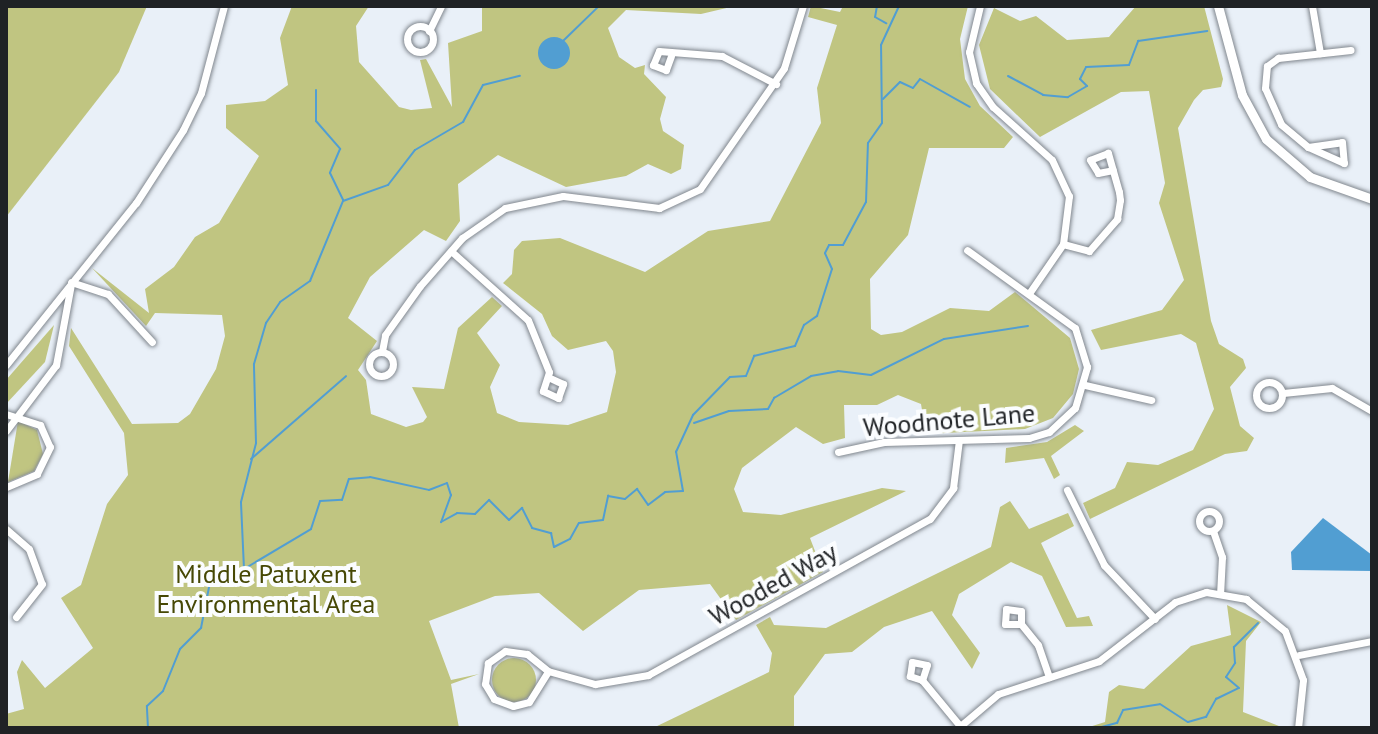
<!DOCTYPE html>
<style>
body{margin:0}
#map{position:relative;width:1378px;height:734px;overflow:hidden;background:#e9f0f8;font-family:"PT Sans",sans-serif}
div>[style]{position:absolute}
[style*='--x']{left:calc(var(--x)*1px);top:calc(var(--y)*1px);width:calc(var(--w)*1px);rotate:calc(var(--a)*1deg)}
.green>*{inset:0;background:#c0c581}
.round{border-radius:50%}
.water>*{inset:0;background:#519ed2}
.stream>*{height:2px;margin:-1px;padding:0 1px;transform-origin:1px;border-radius:1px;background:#519ed2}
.roads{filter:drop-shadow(0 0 2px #81878e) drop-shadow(0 0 2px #81878e)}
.street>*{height:7px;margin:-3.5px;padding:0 3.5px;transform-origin:3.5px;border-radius:3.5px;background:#fff}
.street>.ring{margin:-3.5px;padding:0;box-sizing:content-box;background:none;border:7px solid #fff;border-radius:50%}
.secondary>*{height:9px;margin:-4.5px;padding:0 4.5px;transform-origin:4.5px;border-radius:4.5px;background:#fff}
span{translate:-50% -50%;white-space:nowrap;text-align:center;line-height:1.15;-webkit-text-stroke:8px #fbfdff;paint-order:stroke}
.street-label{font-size:26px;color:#1f2225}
.park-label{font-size:26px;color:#464805}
.frame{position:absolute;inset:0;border:8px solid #1f2225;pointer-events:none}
</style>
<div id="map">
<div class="green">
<div style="clip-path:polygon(6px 6px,147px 6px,119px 72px,6px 217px)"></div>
<div style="clip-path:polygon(292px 6px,369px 6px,356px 26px,359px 62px,399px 107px,411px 110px,432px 108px,420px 60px,426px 59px,452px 107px,448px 43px,482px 31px,482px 6px,735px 6px,701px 14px,626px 10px,608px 28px,619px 57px,635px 68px,645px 65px,644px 74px,666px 97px,660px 119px,663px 131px,684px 145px,681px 169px,671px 174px,648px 164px,626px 176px,566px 187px,498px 155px,458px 184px,460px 221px,446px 241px,424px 230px,370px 277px,348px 318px,377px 341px,358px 370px,366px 380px,371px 414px,406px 427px,423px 422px,427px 417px,412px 387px,444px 389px,458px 328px,492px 297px,502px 306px,477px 333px,500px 365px,490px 387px,497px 413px,519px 422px,568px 425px,607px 412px,616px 372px,613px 351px,606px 341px,568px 350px,552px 336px,542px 314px,503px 283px,512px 274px,514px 250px,522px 241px,560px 238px,645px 272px,708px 231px,770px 221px,821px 123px,817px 88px,837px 25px,808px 17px,811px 6px,840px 12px,843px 6px,968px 6px,960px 39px,965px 79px,980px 106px,1013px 137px,1004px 148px,929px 148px,908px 235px,870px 279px,871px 329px,881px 335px,902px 332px,950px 308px,989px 311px,1015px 292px,1070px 338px,1079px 369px,1073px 394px,1053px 418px,1025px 429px,926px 434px,921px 404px,898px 395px,877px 405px,844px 405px,845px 438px,823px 444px,796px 427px,742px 468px,734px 489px,743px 512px,781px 515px,882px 488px,906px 491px,810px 538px,823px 572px,736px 620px,710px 584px,639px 590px,583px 631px,539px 593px,495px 596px,429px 621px,451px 680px,479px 674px,451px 684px,459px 728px,6px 728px,6px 714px,24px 709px,17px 672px,22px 660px,45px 688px,93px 648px,61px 598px,81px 585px,107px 504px,128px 475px,124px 433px,69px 346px,71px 328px,132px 424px,178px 423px,190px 414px,216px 369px,225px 336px,222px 315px,155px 313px,146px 326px,92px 268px,149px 313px,145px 289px,174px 267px,195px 237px,219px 223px,259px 156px,226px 128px,226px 105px,265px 101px,288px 85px,280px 38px)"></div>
<div style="clip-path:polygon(1136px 6px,1204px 6px,1223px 79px,1221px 87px,1203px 90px,1194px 100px,1178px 128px,1211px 321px,1219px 344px,1243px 359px,1246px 368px,1230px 387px,1240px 426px,1254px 438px,1247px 451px,1225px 454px,1090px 519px,1083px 503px,1115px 488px,1127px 462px,1158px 465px,1193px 450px,1214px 409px,1196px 343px,1181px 334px,1101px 350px,1091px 330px,1162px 310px,1184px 280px,1159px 203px,1165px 183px,1149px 91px,1121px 92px,1040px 137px,990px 89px,979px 45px,994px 8px,1020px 21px,1036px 16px,1067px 40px,1109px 37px)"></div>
<div style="clip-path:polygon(54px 325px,45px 362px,6px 404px,6px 380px)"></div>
<div style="clip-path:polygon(18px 421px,37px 430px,43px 454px,34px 471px,8px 482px)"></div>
<div style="clip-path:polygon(1075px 425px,1084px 431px,1051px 456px,1060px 475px,1054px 479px,1044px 458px,1005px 463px,1006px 448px,1047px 442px)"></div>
<div style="clip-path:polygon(1010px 501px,1029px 529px,1068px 513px,1074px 526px,1041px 543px,1077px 618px,1089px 616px,1093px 626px,1066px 627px,1042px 576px,1011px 562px,959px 594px,952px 615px,980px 653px,972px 669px,932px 611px,884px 627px,852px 652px,825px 654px,794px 696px,794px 726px,804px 728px,653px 728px,769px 672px,772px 653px,756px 625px,770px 617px,774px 625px,826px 628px,991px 547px,1000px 507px)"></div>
<div style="clip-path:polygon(1227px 605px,1261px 622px,1246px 641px,1243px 712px,1284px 728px,1086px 728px,1105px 722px,1109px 692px,1119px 685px,1144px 689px,1191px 646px,1231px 635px)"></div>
<div class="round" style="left:492px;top:658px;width:44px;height:44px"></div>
</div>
<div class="water">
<div class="round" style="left:538px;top:37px;width:32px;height:32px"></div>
<div style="clip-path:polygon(1323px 518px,1372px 555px,1372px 571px,1292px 570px,1291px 552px)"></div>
</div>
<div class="stream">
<div style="--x:877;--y:6;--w:11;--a:100"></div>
<div style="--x:875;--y:17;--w:13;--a:29"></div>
<div style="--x:563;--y:41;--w:50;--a:-44.2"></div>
<div style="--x:1008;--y:76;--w:40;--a:28"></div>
<div style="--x:1043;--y:95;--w:25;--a:5"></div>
<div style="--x:1068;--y:97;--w:22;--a:-30"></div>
<div style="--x:1087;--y:86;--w:10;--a:-135"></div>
<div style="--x:1080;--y:79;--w:13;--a:-63"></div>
<div style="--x:1086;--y:67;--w:43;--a:-2.7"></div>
<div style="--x:1129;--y:65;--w:26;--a:-69"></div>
<div style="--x:1138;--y:41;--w:70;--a:-8.2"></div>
<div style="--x:316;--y:90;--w:31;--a:90"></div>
<div style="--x:316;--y:121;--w:37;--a:49"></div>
<div style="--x:340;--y:149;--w:26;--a:113"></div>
<div style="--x:330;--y:173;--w:30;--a:64"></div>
<div style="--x:883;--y:99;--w:24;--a:-45"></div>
<div style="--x:900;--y:82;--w:14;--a:25"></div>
<div style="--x:913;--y:88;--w:11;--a:-52"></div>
<div style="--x:920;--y:79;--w:57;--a:29.2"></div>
<div style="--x:694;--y:423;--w:37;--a:-19"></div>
<div style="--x:729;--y:411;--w:39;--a:-3"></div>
<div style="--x:768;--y:409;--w:13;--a:-61"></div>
<div style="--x:774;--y:398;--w:43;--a:-30.7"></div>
<div style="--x:811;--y:376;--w:27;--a:-10"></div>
<div style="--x:838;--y:371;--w:33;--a:7"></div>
<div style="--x:871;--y:375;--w:81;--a:-26.3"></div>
<div style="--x:944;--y:339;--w:85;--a:-8.8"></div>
<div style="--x:251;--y:459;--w:126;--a:-41.1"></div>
<div style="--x:244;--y:569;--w:67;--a:-92.6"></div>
<div style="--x:241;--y:502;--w:61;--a:-75.7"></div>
<div style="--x:256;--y:443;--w:79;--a:-91.5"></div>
<div style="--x:254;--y:364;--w:43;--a:-73.7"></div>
<div style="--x:266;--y:323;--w:25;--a:-56"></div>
<div style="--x:280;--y:302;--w:37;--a:-35"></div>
<div style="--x:310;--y:281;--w:87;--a:-67.6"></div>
<div style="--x:343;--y:201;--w:48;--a:-19.6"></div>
<div style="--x:388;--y:185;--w:44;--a:-52.4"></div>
<div style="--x:415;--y:150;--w:56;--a:-30.3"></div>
<div style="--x:463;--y:122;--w:42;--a:-61.6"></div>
<div style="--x:483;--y:85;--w:38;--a:-14"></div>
<div style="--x:148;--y:728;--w:22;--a:-93"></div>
<div style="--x:147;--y:706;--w:22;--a:-43"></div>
<div style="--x:163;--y:691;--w:45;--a:-68"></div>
<div style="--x:180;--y:649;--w:30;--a:-45"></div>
<div style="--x:201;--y:628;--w:52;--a:-78.9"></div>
<div style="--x:211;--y:577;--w:34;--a:-14"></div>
<div style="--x:244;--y:569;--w:78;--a:-30.8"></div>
<div style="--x:311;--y:529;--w:29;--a:-72"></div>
<div style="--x:320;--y:501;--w:22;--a:-3"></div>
<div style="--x:342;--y:500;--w:22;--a:-72"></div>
<div style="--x:349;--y:479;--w:21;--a:-5"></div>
<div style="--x:370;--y:477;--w:60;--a:12.4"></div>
<div style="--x:429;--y:490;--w:19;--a:-21"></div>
<div style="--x:447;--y:483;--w:13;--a:72"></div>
<div style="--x:451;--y:495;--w:29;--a:110"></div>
<div style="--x:441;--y:522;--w:18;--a:-29"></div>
<div style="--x:457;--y:513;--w:18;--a:3"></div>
<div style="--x:475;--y:514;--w:20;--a:-45"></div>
<div style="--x:489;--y:500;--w:28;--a:45"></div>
<div style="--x:509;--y:520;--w:18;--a:-43"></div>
<div style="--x:522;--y:508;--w:22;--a:63"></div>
<div style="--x:532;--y:528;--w:20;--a:15"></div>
<div style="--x:551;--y:533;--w:14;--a:78"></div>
<div style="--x:554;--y:547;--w:18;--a:-27"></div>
<div style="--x:570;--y:539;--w:18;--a:-61"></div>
<div style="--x:579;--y:523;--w:24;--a:-7"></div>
<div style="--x:603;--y:520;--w:25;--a:-78"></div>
<div style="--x:608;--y:496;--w:17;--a:10"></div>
<div style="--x:625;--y:499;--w:16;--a:-40"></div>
<div style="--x:637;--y:489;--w:19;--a:55"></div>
<div style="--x:648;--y:505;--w:21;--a:-37"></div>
<div style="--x:665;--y:492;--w:18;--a:-3"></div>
<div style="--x:683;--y:491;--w:40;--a:-100"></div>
<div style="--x:676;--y:452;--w:41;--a:-65.3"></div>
<div style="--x:693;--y:415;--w:53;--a:-45.8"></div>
<div style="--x:730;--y:377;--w:16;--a:-4"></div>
<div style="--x:746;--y:376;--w:22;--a:-68"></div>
<div style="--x:754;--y:356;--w:42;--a:-13.7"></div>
<div style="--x:795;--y:346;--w:23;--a:-67"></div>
<div style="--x:804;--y:325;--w:16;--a:-35"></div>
<div style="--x:817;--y:316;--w:49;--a:-72.3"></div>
<div style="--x:832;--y:269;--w:17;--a:-114"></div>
<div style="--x:825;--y:253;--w:9;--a:-63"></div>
<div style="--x:829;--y:245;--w:14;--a:0"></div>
<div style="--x:843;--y:245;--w:49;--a:-61.9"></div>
<div style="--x:866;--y:202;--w:59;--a:-88.1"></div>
<div style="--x:868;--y:143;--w:24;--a:-55"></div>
<div style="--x:882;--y:123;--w:78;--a:-90.7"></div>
<div style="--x:881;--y:45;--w:43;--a:-65.2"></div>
<div style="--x:1098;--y:728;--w:20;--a:-15"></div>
<div style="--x:1117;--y:723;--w:14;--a:-65"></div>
<div style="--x:1123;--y:710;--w:37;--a:-9"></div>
<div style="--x:1160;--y:704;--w:33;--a:33"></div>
<div style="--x:1188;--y:722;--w:19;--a:-16"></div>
<div style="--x:1206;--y:717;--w:21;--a:-61"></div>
<div style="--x:1216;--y:699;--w:25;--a:-26"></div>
<div style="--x:1239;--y:688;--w:17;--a:-140"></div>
<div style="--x:1226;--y:677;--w:17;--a:-57"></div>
<div style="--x:1235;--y:663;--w:16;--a:-94"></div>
<div style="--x:1234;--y:647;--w:34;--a:-45"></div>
</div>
<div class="roads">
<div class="street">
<div style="--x:980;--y:6;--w:47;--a:103.4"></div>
<div style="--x:969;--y:52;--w:32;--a:77"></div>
<div style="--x:976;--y:83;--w:29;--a:55"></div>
<div style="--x:993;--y:107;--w:79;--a:41.9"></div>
<div style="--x:1052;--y:160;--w:40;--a:65"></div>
<div style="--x:1069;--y:196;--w:48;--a:97.1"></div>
<div style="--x:1063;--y:244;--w:58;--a:124.5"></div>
<div style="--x:1312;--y:6;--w:48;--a:80.3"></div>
<div class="ring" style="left:407px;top:26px;width:19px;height:19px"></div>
<div style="--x:429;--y:31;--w:28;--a:-64"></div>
<div style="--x:671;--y:56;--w:15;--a:110"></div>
<div style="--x:666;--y:70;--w:14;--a:-159"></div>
<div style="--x:653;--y:65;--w:15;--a:-67"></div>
<div style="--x:659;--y:51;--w:63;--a:4.5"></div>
<div style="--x:722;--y:56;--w:61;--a:27.4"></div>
<div style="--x:1308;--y:147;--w:34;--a:-8"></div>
<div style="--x:1342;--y:142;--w:21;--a:85"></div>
<div style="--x:1344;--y:163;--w:39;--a:-156"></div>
<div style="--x:1308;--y:147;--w:35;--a:-140"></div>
<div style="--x:1281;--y:124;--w:39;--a:-114"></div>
<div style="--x:1265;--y:88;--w:22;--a:-85"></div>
<div style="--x:1267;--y:66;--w:14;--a:-36"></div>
<div style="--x:1278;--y:58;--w:73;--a:-6.3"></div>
<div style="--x:1063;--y:244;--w:27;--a:15"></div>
<div style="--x:1089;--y:251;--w:43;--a:-48.8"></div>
<div style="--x:1117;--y:219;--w:19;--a:-81"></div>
<div style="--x:1120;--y:200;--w:8;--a:-97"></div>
<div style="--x:1119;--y:192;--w:41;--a:-105.8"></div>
<div style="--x:1108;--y:153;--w:19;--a:159"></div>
<div style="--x:1090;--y:160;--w:15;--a:58"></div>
<div style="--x:1098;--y:173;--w:15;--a:-11"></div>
<div style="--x:451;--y:251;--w:103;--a:41.9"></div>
<div style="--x:528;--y:320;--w:56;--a:68"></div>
<div style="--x:549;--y:372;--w:20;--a:108"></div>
<div style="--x:543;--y:391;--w:17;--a:25"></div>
<div style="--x:558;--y:398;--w:15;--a:-70"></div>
<div style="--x:563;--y:384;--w:14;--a:-155"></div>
<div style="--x:71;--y:282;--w:39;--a:18"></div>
<div style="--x:108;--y:294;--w:65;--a:47.5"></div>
<div style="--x:382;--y:351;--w:16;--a:-79"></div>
<div style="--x:385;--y:335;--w:60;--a:-54.5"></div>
<div style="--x:420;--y:286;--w:64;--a:-48.8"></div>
<div style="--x:462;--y:238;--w:52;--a:-34.9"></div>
<div style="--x:505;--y:208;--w:59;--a:-11.7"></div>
<div style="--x:563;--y:196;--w:97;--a:7.1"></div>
<div style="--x:659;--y:208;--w:45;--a:-24.9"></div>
<div style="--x:700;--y:189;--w:147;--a:-55.2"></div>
<div style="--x:784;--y:68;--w:65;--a:-73"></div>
<div class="ring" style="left:369px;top:352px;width:17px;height:17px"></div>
<div style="--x:6;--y:365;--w:208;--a:-51.3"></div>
<div style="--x:136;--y:203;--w:87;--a:-57.2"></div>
<div style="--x:183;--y:130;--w:41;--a:-64.1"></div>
<div style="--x:201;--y:93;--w:90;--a:-75.2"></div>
<div class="ring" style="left:1256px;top:382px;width:19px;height:19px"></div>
<div style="--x:1085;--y:385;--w:68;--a:12.8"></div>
<div style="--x:1283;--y:393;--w:49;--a:-5.8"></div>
<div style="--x:1332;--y:388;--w:46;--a:29.9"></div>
<div style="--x:6;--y:414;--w:36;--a:18"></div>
<div style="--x:40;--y:425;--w:24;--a:66"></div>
<div style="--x:50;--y:447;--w:30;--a:116"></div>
<div style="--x:37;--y:474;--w:34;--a:157"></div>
<div style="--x:6;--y:431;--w:83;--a:-52.9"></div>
<div style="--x:56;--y:365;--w:82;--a:-79.5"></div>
<div style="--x:838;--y:452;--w:47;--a:-12.3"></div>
<div style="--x:884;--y:442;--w:145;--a:-1.6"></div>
<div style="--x:1029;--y:438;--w:21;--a:-17"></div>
<div style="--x:1049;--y:432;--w:35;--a:-43"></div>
<div style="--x:1075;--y:408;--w:43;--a:-73.7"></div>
<div style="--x:1087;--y:367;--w:41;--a:-107.1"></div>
<div style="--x:1075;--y:328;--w:133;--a:-144.2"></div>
<div style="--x:1067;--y:490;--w:84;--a:63.7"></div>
<div style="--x:1104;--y:565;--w:74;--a:46.6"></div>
<div class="ring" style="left:1199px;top:511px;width:13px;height:13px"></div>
<div style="--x:6;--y:529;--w:30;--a:41"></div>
<div style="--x:29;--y:549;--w:37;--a:70"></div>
<div style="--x:42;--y:584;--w:42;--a:128.2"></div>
<div style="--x:1213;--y:531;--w:28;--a:71"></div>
<div style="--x:1222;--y:557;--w:35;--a:93"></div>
<div style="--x:1021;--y:624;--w:16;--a:180"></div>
<div style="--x:1005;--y:624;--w:15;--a:-86"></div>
<div style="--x:1006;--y:609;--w:15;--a:8"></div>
<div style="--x:1021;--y:611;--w:13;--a:90"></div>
<div style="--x:1021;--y:624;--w:27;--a:51"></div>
<div style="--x:1038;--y:645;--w:34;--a:71"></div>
<div style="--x:1299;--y:655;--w:74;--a:-10.9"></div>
<div style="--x:548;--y:671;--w:27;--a:-141"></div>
<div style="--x:527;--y:654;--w:22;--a:-172"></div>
<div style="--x:505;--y:651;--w:21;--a:145"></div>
<div style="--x:488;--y:663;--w:21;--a:98"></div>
<div style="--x:485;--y:684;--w:17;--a:59"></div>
<div style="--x:494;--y:699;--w:20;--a:20"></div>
<div style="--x:513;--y:706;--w:16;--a:-14"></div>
<div style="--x:529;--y:702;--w:36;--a:-58"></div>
<div style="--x:548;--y:671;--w:49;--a:15.5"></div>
<div style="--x:595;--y:684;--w:54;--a:-9.6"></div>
<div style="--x:648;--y:675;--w:322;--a:-29"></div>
<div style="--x:930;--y:519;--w:39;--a:-53"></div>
<div style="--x:953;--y:488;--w:48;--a:-82.9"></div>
<div style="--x:922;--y:680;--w:13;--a:-162"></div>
<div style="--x:910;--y:676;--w:14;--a:-82"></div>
<div style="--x:912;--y:662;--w:15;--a:11"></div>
<div style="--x:927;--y:665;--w:16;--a:108"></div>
<div style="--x:922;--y:680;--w:60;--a:50.4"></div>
<div style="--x:958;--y:728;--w:52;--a:-40.4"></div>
<div style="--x:998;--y:694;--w:106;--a:-18.1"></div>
<div style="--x:1099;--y:661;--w:96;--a:-37.8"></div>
<div style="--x:1175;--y:602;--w:33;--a:-18"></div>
<div style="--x:1206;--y:592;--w:41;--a:9.9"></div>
<div style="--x:1246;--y:599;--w:50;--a:39.4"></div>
<div style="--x:1285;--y:631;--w:52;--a:69.8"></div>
<div style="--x:1303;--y:680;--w:48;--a:95.9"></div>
</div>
<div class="secondary">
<div style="--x:1218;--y:6;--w:92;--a:74.9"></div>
<div style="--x:1242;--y:95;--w:50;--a:61.4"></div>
<div style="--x:1266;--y:139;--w:58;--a:40.8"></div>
<div style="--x:1310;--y:177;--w:66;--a:19.5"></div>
</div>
</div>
<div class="street-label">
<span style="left:949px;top:420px;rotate:-5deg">Woodnote Lane</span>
<span style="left:773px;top:584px;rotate:-29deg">Wooded Way</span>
</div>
<div class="park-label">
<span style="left:266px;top:589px">Middle Patuxent<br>Environmental Area</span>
</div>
<div class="frame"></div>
</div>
